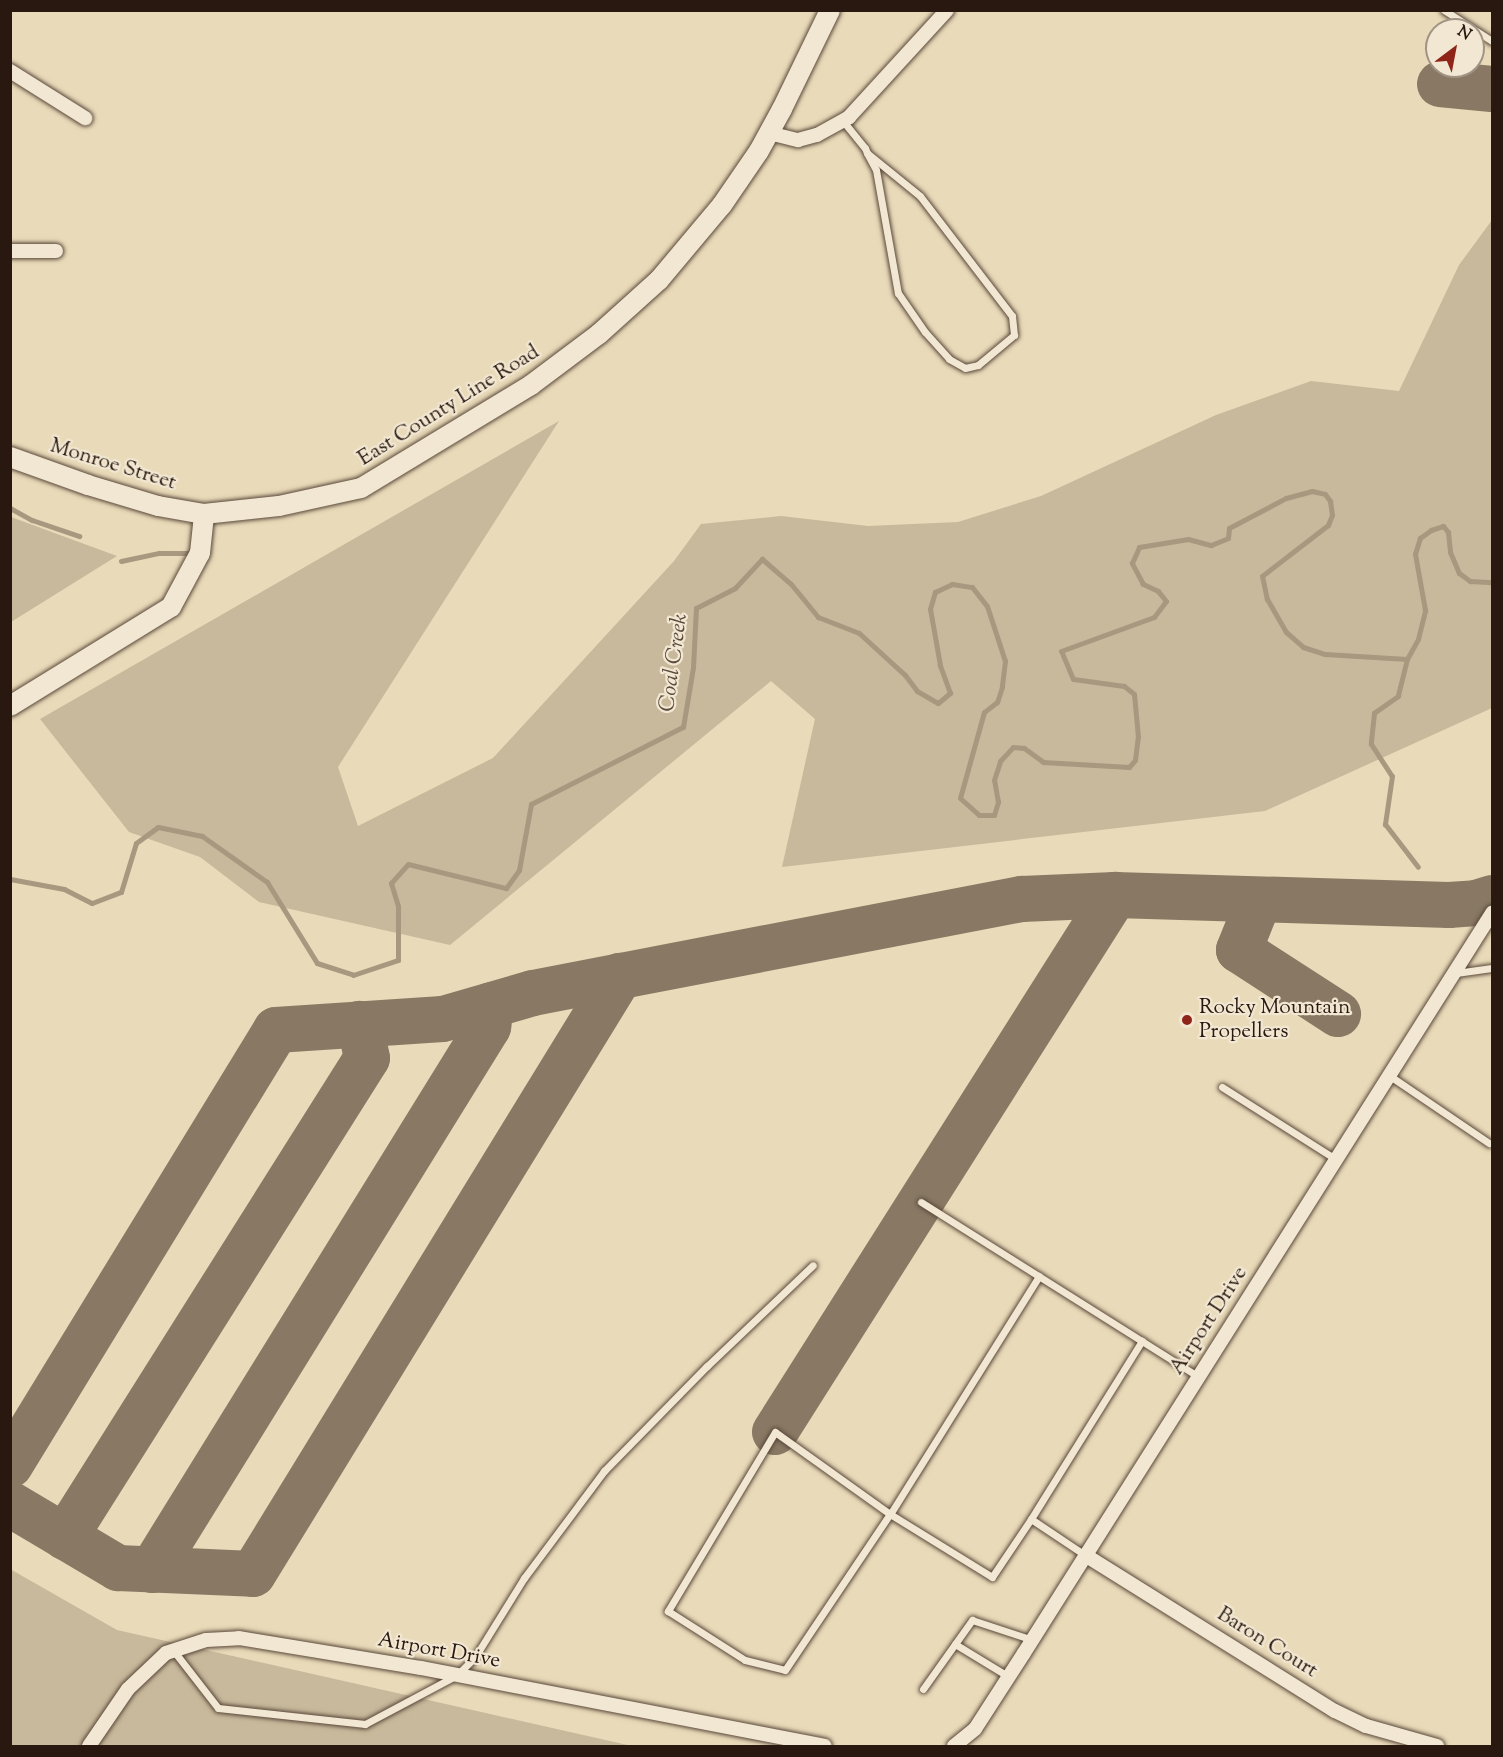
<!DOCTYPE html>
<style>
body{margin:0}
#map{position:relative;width:1503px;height:1757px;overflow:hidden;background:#e9dab9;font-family:"Sorts Mill Goudy",serif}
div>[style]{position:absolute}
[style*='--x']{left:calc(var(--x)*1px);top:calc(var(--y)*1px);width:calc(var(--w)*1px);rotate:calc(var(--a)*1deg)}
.green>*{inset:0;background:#c8b99c}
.stream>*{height:5px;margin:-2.5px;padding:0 2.5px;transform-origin:2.5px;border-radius:2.5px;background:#a8987f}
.taxiway>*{height:46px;margin:-23px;padding:0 23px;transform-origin:23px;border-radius:23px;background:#897964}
.roads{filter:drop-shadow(0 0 2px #59483a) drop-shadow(0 0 2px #59483a)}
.lane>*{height:7px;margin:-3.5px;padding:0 3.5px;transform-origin:3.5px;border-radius:3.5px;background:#f1e7d2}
.street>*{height:14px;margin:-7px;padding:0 7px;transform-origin:7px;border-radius:7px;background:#f1e7d2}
.secondary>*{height:20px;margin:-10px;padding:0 10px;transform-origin:10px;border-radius:10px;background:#f1e7d2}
.dots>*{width:16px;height:16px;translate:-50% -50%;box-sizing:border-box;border:3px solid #f1e7d2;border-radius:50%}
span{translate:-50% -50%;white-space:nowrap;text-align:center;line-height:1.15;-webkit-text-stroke:4.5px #f1e7d2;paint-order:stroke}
.street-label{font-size:21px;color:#29180f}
.poi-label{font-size:21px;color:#29180f}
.left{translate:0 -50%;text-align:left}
.water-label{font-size:22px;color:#5c4b3c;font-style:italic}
.frame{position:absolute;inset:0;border:12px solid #29180f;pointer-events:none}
.north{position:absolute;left:1425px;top:18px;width:60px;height:60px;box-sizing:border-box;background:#f1e7d2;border:2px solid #a19484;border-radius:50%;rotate:32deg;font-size:16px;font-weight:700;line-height:24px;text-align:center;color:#29180f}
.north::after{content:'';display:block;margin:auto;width:21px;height:27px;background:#8f2418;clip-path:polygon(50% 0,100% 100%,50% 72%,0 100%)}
</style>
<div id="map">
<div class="green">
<div style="clip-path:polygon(1492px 220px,1492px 708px,1265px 811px,782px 867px,815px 719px,771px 681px,450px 945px,259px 902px,200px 857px,129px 832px,40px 719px,559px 421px,338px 767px,358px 826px,493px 758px,674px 561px,701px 524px,781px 516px,868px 526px,958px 522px,1041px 496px,1216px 415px,1311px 381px,1399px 391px,1459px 265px)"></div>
<div style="clip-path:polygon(11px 517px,117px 556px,11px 622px)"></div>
<div style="clip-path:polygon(10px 1569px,117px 1630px,632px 1746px,11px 1746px)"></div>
</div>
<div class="stream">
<div style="--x:10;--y:508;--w:25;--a:29"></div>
<div style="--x:32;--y:520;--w:50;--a:18.8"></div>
<div style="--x:121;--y:561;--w:39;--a:-12"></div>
<div style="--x:159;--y:553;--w:36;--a:0"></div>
<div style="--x:1407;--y:659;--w:38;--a:104"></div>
<div style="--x:1398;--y:696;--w:29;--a:145"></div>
<div style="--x:1374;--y:713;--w:31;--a:96"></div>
<div style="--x:1371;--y:744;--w:38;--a:57"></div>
<div style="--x:1392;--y:776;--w:49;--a:98.3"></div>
<div style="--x:1385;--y:824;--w:54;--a:52.5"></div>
<div style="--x:10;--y:879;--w:55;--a:10.5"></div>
<div style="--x:64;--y:889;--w:31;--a:27"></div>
<div style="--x:92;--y:903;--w:31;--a:-21"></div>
<div style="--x:121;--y:892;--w:51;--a:-73"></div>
<div style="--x:136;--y:843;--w:27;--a:-36"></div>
<div style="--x:158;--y:827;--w:45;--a:11.6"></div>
<div style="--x:202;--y:836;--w:80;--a:35.3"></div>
<div style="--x:267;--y:882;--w:95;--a:58.3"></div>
<div style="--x:317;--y:963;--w:38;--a:18"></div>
<div style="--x:353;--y:975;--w:47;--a:-18.4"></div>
<div style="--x:398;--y:960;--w:54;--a:-90"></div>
<div style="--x:398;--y:906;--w:24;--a:-107"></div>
<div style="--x:391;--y:883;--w:25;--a:-48"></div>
<div style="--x:408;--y:864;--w:101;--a:13.8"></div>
<div style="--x:506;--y:888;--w:22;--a:-54"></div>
<div style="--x:519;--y:870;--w:67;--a:-79.7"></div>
<div style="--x:531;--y:804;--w:170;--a:-26.9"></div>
<div style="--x:683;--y:727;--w:61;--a:-80.5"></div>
<div style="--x:693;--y:667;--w:59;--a:-87.1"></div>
<div style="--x:696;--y:608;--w:44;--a:-27.1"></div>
<div style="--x:735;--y:588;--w:40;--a:-47"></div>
<div style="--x:762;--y:559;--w:38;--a:41"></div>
<div style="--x:791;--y:584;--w:43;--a:50.7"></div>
<div style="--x:818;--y:617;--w:44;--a:21.3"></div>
<div style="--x:859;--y:633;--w:62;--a:42.4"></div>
<div style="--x:905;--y:675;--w:20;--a:53"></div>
<div style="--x:917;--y:691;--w:24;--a:30"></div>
<div style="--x:938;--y:703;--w:16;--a:-40"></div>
<div style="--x:950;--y:693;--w:30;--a:-110"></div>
<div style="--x:940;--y:665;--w:57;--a:-100.1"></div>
<div style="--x:930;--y:609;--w:18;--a:-74"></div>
<div style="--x:935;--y:592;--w:19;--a:-25"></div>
<div style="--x:952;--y:584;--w:20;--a:9"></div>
<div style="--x:972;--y:587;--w:24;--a:52"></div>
<div style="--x:987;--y:606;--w:58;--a:71.9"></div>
<div style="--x:1005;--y:661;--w:26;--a:97"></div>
<div style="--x:1002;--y:687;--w:16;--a:108"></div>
<div style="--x:997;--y:702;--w:16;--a:142"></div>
<div style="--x:984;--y:712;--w:89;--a:105.6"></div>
<div style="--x:960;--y:798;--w:25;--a:42"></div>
<div style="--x:979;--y:815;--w:15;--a:0"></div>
<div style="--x:994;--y:815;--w:14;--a:-73"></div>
<div style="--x:998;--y:802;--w:22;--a:-100"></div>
<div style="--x:994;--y:780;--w:20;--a:-72"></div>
<div style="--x:1000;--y:761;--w:19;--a:-47"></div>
<div style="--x:1013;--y:747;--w:11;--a:5"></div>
<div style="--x:1024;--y:748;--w:24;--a:36"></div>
<div style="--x:1043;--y:762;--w:86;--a:3.3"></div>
<div style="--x:1129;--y:767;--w:9;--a:-49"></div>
<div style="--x:1135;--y:760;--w:23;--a:-83"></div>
<div style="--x:1138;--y:737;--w:43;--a:-95.3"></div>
<div style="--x:1134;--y:694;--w:13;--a:-141"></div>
<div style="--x:1124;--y:686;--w:51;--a:-172.2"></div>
<div style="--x:1073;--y:679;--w:30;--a:-113"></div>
<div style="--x:1061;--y:651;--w:99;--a:-20.1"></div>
<div style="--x:1154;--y:617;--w:20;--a:-53"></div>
<div style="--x:1166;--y:601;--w:13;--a:-129"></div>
<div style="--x:1158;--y:591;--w:17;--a:-155"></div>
<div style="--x:1143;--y:584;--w:24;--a:-118"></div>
<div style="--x:1132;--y:563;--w:17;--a:-66"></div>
<div style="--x:1139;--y:547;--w:50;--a:-9.3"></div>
<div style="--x:1188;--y:539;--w:24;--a:15"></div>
<div style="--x:1211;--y:545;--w:18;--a:-22"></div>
<div style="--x:1228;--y:538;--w:10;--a:-84"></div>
<div style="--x:1229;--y:528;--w:64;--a:-27.8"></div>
<div style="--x:1286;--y:498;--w:27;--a:-15"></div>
<div style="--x:1312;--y:491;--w:13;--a:13"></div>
<div style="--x:1325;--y:494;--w:9;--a:54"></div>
<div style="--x:1330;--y:501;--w:14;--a:82"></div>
<div style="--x:1332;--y:515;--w:11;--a:112"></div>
<div style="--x:1328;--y:525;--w:83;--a:142.3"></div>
<div style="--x:1262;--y:576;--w:24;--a:78"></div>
<div style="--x:1267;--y:599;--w:38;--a:60"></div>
<div style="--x:1286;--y:632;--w:23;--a:41"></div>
<div style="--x:1303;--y:647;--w:23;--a:18"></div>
<div style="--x:1325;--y:654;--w:82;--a:3.5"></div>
<div style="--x:1407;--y:659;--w:23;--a:-61"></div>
<div style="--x:1418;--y:639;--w:30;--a:-76"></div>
<div style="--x:1425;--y:610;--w:57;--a:-100.1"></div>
<div style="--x:1415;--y:554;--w:17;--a:-73"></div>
<div style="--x:1420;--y:538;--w:14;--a:-36"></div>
<div style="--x:1431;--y:530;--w:13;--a:-18"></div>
<div style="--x:1443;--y:526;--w:8;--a:50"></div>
<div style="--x:1448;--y:532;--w:20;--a:84"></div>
<div style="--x:1450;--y:552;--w:23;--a:67"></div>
<div style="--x:1459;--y:573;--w:14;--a:36"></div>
<div style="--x:1470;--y:581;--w:22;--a:3"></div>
</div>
<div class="taxiway">
<div style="--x:1440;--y:84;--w:52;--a:5.5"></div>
<div style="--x:1259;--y:900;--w:54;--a:111.8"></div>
<div style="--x:1239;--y:950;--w:118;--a:32.9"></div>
<div style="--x:775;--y:1432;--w:636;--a:-57.66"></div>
<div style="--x:10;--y:1465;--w:510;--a:-58.55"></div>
<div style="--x:276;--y:1030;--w:167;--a:-3.8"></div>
<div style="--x:443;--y:1019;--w:94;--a:-16.1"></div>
<div style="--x:533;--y:993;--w:498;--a:-10.9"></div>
<div style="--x:1022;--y:899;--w:93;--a:-2.5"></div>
<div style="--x:1115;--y:895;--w:334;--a:1.7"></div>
<div style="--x:1449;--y:905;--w:27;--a:-4"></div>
<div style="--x:1476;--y:903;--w:17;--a:-17"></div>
<div style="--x:10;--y:1504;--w:126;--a:30.7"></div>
<div style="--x:118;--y:1568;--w:135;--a:2.5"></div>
<div style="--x:253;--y:1574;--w:702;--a:-58.46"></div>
<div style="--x:65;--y:1537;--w:566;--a:-57.77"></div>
<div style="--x:367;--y:1058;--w:35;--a:-102"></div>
<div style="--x:152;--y:1570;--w:639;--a:-58.25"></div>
<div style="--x:488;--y:1027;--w:22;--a:-82"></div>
</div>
<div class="roads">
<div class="lane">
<div style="--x:1444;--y:10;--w:57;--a:32.9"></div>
<div style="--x:843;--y:121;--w:35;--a:51"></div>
<div style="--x:865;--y:148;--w:5;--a:68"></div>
<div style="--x:867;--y:153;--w:19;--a:62"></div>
<div style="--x:876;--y:170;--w:125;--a:79.9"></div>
<div style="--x:898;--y:293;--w:47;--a:55.3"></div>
<div style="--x:925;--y:332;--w:36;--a:48"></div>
<div style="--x:949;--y:359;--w:18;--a:29"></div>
<div style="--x:965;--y:368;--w:13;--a:-13"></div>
<div style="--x:978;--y:365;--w:47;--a:-39.8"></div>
<div style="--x:1014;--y:335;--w:19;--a:-96"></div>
<div style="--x:1012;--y:316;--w:151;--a:-127.5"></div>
<div style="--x:920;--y:196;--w:68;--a:-140.9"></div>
<div style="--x:1456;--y:973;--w:36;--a:-8"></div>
<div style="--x:1390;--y:1076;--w:120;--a:34.1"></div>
<div style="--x:1222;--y:1087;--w:136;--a:32.4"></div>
<div style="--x:921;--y:1202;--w:328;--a:32.2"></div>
<div style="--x:1039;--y:1276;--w:281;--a:122"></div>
<div style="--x:890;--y:1514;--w:141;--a:-144.5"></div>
<div style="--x:775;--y:1432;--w:209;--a:120.9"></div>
<div style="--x:668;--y:1611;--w:91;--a:32.5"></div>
<div style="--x:745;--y:1660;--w:41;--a:14"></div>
<div style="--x:785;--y:1670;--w:188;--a:-56.1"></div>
<div style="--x:890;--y:1514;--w:120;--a:31.7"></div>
<div style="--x:992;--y:1577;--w:70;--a:-56.1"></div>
<div style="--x:1031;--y:1519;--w:65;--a:33.7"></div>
<div style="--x:1031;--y:1519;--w:210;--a:-58.1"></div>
<div style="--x:955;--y:1644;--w:63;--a:31.4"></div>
<div style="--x:173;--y:1650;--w:73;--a:52.2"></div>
<div style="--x:218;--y:1708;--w:148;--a:6.2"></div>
<div style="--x:365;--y:1724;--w:104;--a:-28"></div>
<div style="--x:457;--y:1675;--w:25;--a:-45"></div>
<div style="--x:475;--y:1657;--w:93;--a:-58.2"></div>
<div style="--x:524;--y:1578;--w:134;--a:-53.2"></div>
<div style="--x:604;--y:1471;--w:147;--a:-45.6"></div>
<div style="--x:707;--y:1366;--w:146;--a:-43.6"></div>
<div style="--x:923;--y:1689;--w:85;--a:-54.6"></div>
<div style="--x:972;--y:1620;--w:64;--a:18.2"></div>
</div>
<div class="street">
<div style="--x:10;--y:71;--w:89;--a:32.1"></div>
<div style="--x:769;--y:133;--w:30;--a:14"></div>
<div style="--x:798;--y:140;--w:20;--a:-15"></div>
<div style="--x:817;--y:135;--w:37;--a:-29"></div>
<div style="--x:849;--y:117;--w:145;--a:-47.5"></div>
<div style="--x:10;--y:251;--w:46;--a:0"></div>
<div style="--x:1085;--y:1555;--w:295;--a:32"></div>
<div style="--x:1335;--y:1711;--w:34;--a:26"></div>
<div style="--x:1366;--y:1726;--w:74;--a:15.7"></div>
<div style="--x:89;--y:1746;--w:69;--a:-55.6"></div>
<div style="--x:128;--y:1689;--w:52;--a:-43.5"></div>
<div style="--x:166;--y:1653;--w:42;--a:-18"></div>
<div style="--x:206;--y:1640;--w:33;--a:-3"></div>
<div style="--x:239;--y:1638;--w:184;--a:9.4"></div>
<div style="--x:421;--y:1668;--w:411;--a:10.9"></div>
<div style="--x:954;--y:1746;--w:27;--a:-39"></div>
<div style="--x:975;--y:1729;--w:90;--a:-57.2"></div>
<div style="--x:1024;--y:1653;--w:876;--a:-57.69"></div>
</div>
<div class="secondary">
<div style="--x:10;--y:457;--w:83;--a:19.7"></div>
<div style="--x:88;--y:485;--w:73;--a:16.7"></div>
<div style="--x:158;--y:506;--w:47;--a:9.9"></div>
<div style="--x:204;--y:514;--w:75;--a:-6.1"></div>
<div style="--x:279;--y:506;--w:84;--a:-12.4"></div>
<div style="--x:361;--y:488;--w:199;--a:-31.2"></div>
<div style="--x:531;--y:385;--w:85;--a:-36.9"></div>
<div style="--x:599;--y:334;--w:81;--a:-42"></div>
<div style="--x:659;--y:280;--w:98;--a:-50"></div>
<div style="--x:722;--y:205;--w:65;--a:-55.6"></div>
<div style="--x:759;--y:151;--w:48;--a:-61.3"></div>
<div style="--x:782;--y:109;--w:110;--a:-64.1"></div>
<div style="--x:10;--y:706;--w:189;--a:-31.6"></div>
<div style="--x:171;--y:607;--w:61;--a:-61.8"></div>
<div style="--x:200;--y:553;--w:39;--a:-84"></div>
</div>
</div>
<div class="dots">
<div style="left:1187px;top:1020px;background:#8f2418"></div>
</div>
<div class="street-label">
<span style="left:449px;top:406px;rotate:-32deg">East County Line Road</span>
<span style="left:113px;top:465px;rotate:17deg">Monroe Street</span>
<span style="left:1209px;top:1321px;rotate:-57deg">Airport Drive</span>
<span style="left:1267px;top:1643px;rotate:32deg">Baron Court</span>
<span style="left:439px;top:1651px;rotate:10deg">Airport Drive</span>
</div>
<div class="poi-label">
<span class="left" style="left:1199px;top:1020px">Rocky Mountain<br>Propellers</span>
</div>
<div class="water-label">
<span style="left:675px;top:663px;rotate:-82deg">Coal Creek</span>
</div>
<div class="frame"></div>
<div class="north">N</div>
</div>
